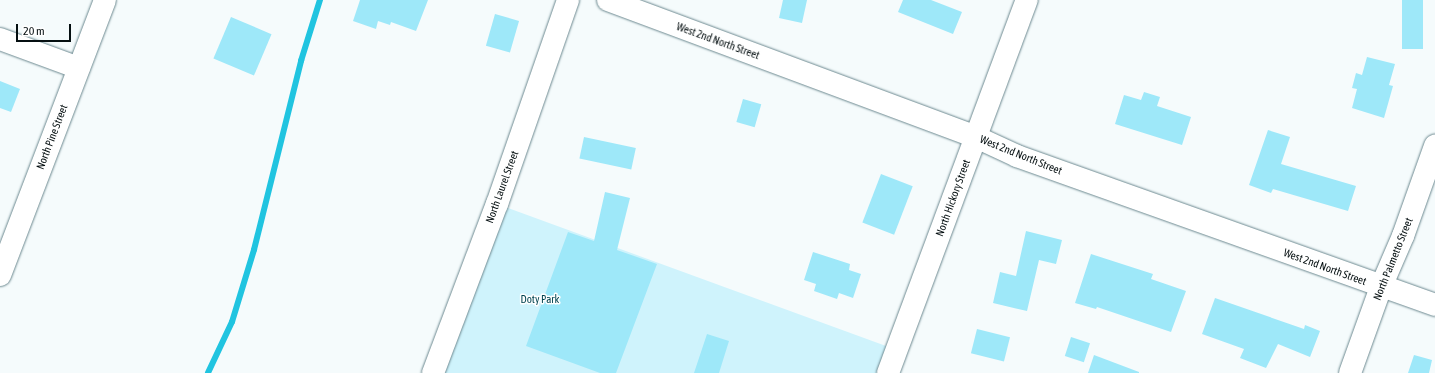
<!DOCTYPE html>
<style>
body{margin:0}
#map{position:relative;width:1435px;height:373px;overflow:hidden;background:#f5fbfc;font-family:"Asap Condensed",sans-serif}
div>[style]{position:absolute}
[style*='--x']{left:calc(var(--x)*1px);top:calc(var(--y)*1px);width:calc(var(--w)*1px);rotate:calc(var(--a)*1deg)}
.green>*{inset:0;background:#cff3fc}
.stream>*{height:5.5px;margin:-2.75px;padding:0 2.75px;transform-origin:2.75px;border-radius:2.75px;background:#20c4e0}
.building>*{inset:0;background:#9ee8f9;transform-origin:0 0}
.roads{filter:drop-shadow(0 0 1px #6c8990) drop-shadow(0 0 1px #6c8990)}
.minor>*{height:22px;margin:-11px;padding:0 11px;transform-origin:11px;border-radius:11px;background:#fff}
span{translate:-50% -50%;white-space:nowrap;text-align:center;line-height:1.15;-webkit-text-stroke:3px #fff;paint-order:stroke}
.street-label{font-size:11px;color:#050f11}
.park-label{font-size:11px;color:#00434f}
.scale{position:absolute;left:16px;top:24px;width:55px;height:18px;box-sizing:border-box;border:2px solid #050f11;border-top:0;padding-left:5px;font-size:12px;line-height:14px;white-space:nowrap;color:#050f11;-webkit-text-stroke:3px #fff;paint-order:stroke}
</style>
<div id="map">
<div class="green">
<div style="clip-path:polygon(497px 204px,897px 350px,888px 373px,433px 373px)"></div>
</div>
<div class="stream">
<div style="--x:208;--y:373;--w:56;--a:-64.8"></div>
<div style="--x:232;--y:322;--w:75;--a:-73"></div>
<div style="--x:254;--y:250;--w:195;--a:-76"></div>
<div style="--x:301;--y:61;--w:64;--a:-72.7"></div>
</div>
<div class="building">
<div style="clip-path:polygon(360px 0,428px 0,416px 31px,391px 22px,390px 25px,378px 21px,376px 29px,353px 21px)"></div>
<div style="clip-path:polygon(783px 0,807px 0,802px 23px,779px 18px)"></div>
<div style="clip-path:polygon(903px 0,931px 0,962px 12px,953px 34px,898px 12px)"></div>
<div style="left:1402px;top:0;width:21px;height:49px"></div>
<div style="left:495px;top:14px;width:25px;height:33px;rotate:16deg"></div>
<div style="left:231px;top:17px;width:44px;height:45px;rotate:23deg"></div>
<div style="clip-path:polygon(1367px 57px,1395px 64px,1389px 85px,1393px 86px,1384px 118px,1352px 108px,1357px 89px,1352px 88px,1356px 73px,1362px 75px)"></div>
<div style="clip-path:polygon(0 81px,20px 89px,11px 112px,0 108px)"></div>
<div style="clip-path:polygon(1144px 92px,1160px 97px,1157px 106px,1191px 117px,1182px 145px,1115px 124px,1124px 95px,1141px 100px)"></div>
<div style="left:743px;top:99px;width:19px;height:24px;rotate:16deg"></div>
<div style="clip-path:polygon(1268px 130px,1290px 137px,1281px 164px,1356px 186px,1348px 211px,1273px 189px,1271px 193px,1249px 185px)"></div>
<div style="left:584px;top:137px;width:53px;height:22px;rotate:12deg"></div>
<div style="left:881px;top:174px;width:34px;height:52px;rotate:21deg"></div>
<div style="clip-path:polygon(605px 192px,630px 198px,617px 250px,657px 264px,616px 373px,600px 373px,526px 346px,568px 232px,594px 241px)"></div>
<div style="clip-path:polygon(1026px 231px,1062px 240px,1056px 264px,1039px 260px,1027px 311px,993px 303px,1000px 272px,1016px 276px)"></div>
<div style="clip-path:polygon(813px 252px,850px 264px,849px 270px,861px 274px,853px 298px,839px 293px,837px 299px,814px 291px,816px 284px,804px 280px)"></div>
<div style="clip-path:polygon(1091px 254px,1153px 274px,1151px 279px,1186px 291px,1171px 332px,1097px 307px,1096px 309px,1075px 303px)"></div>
<div style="clip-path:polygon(1215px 298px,1304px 329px,1305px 325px,1320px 331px,1310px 357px,1278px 344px,1266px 368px,1240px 358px,1244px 349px,1202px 334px)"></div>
<div style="left:977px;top:329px;width:34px;height:25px;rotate:14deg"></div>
<div style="clip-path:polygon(707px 334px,729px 341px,719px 373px,694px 373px)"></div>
<div style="left:1071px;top:337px;width:20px;height:20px;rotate:18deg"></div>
<div style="clip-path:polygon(1094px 355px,1139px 372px,1139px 373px,1088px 373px)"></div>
<div style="clip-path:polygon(1414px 355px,1432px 360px,1429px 373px,1408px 373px)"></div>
</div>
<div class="roads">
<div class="minor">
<div style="--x:608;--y:0;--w:393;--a:20.4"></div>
<div style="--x:976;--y:137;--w:45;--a:24.9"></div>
<div style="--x:1017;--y:156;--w:444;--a:19.6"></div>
<div style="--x:0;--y:39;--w:84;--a:20.2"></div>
<div style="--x:0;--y:275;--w:294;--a:-69.1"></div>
<div style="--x:433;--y:373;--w:181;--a:-69.3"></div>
<div style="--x:497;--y:204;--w:216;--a:-70.8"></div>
<div style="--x:888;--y:373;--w:398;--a:-69.6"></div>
<div style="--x:1350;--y:373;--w:91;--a:-70.2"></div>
<div style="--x:1381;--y:287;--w:56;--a:-66.7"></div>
<div style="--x:1403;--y:236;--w:96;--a:-70.4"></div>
</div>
</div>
<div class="street-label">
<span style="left:718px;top:41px;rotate:20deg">West 2nd North Street</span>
<span style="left:52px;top:137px;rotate:-69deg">North Pine Street</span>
<span style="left:1021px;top:155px;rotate:22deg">West 2nd North Street</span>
<span style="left:502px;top:187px;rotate:-70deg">North Laurel Street</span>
<span style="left:953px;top:198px;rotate:-70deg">North Hickory Street</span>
<span style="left:1393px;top:259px;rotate:-68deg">North Palmetto Street</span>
<span style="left:1325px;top:267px;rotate:20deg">West 2nd North Street</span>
</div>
<div class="park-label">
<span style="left:540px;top:299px">Doty Park</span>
</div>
<div class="scale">20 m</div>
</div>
